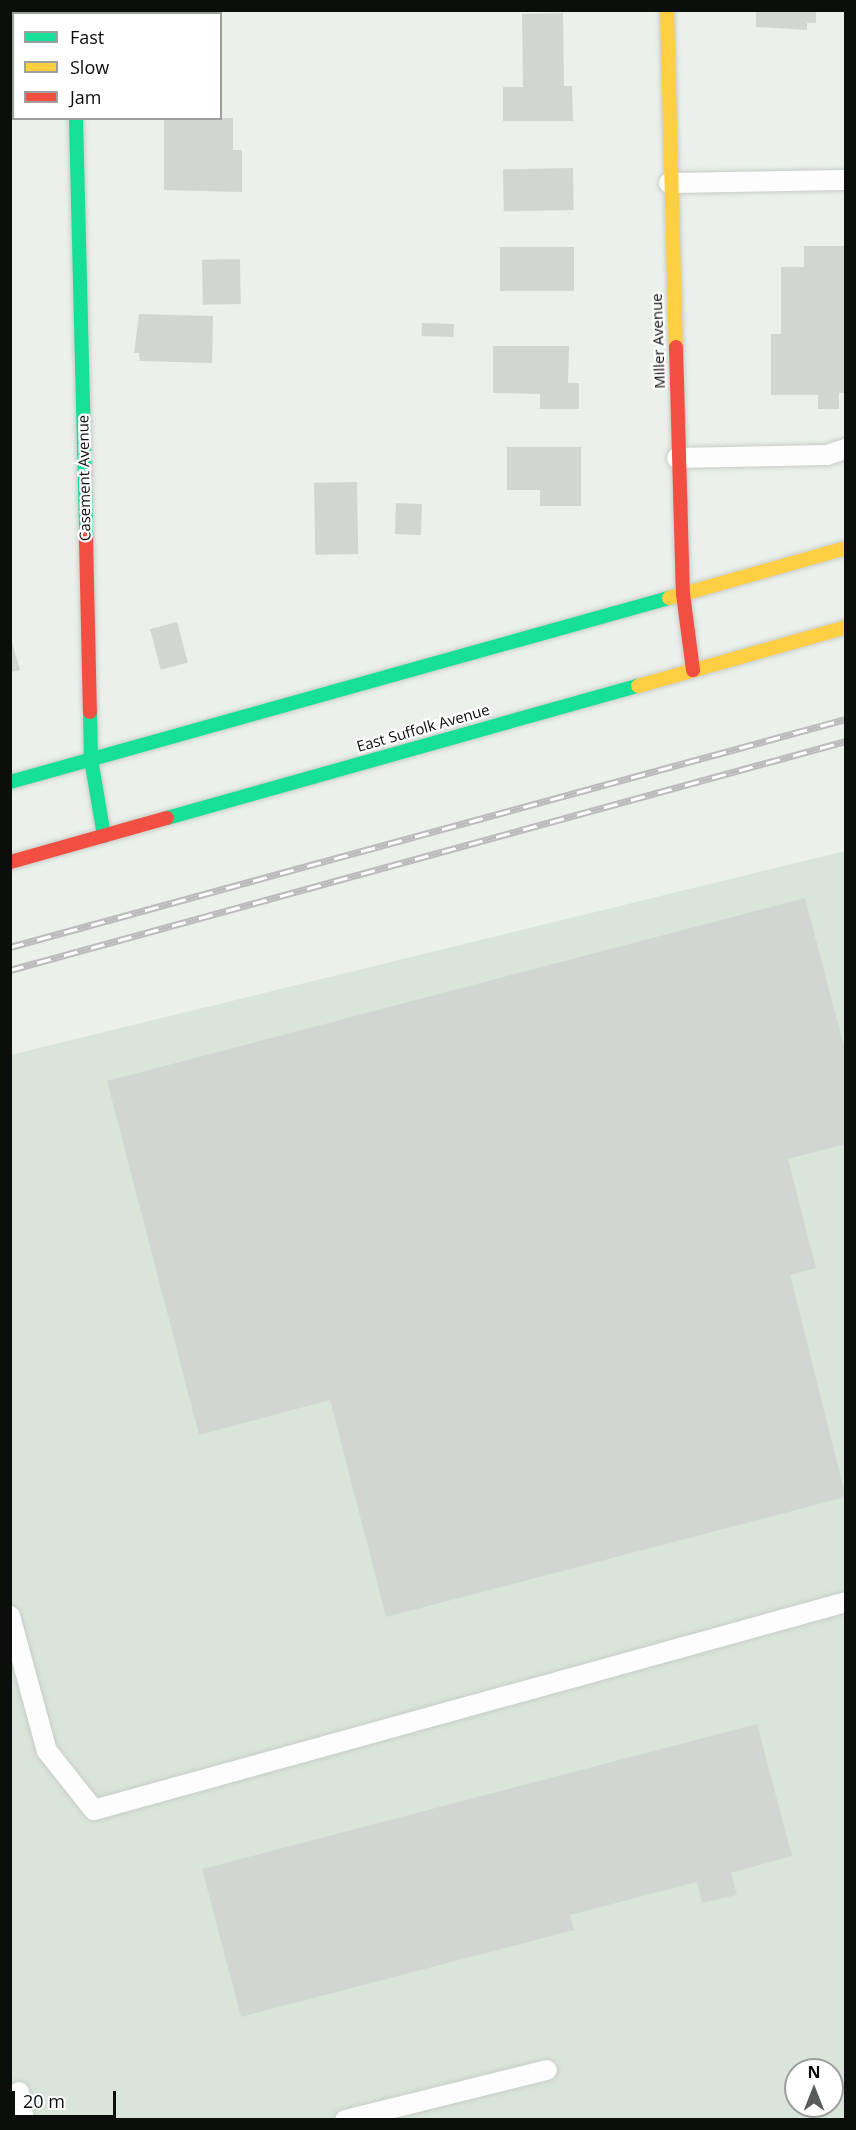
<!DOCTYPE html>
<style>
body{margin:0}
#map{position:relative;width:856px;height:2130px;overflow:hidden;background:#ebf0eb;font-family:"Open Sans",sans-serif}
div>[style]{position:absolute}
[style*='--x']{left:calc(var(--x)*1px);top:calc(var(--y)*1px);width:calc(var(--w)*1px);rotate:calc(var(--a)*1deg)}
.built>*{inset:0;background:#d9e5db}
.building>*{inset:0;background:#d2d6d2;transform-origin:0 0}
.roads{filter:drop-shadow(0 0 2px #c8ccc8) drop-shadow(0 0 2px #c8ccc8)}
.lane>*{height:20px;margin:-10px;padding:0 10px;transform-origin:10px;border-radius:10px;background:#fcfdfc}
.street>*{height:33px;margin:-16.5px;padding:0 16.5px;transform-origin:16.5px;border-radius:16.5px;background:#fcfdfc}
.fast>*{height:14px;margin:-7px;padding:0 7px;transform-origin:7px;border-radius:7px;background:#16e098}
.slow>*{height:14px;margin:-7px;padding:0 7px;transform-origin:7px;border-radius:7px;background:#ffcf43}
.jam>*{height:14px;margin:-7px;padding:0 7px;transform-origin:7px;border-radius:7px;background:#f24e42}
.rail>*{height:7px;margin-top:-3.5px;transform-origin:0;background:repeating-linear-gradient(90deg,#fff 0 14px,#bbb 0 28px);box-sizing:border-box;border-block:2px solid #bbb}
span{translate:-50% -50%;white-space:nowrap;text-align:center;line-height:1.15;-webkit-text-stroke:4.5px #fff;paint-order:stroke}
.street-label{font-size:15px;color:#0b0e0b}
.frame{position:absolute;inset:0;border:12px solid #0b0e0b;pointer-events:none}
.legend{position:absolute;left:12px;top:12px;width:210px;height:108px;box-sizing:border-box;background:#fff;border:2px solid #9d9f9d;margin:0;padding:8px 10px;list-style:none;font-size:18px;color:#0b0e0b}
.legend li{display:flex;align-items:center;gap:12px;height:30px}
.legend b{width:30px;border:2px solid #9d9f9d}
.north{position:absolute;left:784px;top:2058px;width:60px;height:60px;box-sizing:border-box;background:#fff;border:2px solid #9d9f9d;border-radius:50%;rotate:0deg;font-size:16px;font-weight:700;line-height:24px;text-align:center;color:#0b0e0b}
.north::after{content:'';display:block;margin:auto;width:21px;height:27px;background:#595d59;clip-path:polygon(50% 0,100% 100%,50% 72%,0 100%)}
.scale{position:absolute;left:12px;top:2091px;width:104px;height:27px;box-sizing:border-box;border:3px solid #0b0e0b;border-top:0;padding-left:8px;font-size:18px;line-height:21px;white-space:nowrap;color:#0b0e0b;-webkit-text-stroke:4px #fff;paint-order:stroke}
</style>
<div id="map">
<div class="built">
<div style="clip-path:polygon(evenodd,845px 851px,845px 2119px,11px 2119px,10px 1055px,845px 851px,796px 2070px,832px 2070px,832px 2106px,796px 2106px,796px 2070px)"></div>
</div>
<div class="building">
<div style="left:163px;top:10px;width:38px;height:4px"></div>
<div style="clip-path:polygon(756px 10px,816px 10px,816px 23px,807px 23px,807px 30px,756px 27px)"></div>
<div style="clip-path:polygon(563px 13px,564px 86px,572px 86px,573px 121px,503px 121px,503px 87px,523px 87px,522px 14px)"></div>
<div style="clip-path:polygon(164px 118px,233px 118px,233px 150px,242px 150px,242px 192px,164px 190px)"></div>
<div style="left:573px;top:168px;width:42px;height:70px;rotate:89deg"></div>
<div style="clip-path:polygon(804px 246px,846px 246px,846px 393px,839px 393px,839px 409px,818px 409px,818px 395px,771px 395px,771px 334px,781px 334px,781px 267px,804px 267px)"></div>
<div style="left:574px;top:247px;width:44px;height:74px;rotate:90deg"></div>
<div style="left:240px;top:259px;width:45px;height:38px;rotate:89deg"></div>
<div style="clip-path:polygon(139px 314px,213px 316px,212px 363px,140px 361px,139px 353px,134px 353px)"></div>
<div style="left:422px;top:323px;width:32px;height:13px;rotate:2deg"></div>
<div style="clip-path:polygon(493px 346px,569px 346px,568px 383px,579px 383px,579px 409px,540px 409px,540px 394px,493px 393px)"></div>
<div style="clip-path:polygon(507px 447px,581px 447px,581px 506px,540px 506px,540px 490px,507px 490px)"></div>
<div style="left:357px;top:482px;width:72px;height:43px;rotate:89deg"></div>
<div style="left:396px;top:503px;width:26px;height:31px;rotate:2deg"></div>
<div style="left:177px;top:622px;width:42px;height:28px;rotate:75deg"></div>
<div style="clip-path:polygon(10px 635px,20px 670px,10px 672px)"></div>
<div style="clip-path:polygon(805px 898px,846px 1054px,846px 1144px,788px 1159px,816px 1268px,790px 1275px,846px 1497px,386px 1617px,330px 1400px,199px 1435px,107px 1081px)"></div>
<div style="clip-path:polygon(757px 1724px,792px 1856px,731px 1873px,737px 1895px,702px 1903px,697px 1882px,570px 1915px,574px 1930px,241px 2017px,202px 1869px)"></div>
</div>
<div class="roads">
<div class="lane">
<div style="--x:669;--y:183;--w:177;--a:-1"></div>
<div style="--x:677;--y:458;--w:150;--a:-1.1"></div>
<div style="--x:827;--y:455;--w:20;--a:-18"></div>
<div style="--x:10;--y:1616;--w:140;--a:74.7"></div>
<div style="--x:47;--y:1751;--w:75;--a:51.5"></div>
<div style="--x:94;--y:1810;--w:780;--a:-15.46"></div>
<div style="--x:19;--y:2092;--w:28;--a:80"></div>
<div style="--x:345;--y:2120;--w:208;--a:-13.9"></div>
</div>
<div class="street">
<div style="--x:74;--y:10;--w:4;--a:90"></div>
</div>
<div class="fast">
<div style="--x:76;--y:118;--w:421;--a:88.6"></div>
<div style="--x:90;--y:712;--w:47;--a:88.8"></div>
<div style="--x:91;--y:759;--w:78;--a:80.4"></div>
<div style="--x:10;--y:782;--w:684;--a:-15.6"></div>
<div style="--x:167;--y:818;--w:489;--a:-15.7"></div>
</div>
<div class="slow">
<div style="--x:667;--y:10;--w:337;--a:88.5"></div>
<div style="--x:669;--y:598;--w:184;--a:-15.8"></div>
<div style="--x:638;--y:686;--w:216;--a:-15.8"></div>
</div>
<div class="jam">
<div style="--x:676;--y:347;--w:247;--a:88.4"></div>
<div style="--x:683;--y:594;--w:77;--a:82.5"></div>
<div style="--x:86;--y:539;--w:173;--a:88.7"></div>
<div style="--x:10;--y:862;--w:163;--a:-15.7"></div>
</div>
</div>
<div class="rail">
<div style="--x:10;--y:947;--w:867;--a:-15.26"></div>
<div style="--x:10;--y:970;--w:867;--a:-15.32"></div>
</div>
<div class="street-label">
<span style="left:658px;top:341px;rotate:-92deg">Miller Avenue</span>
<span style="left:84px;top:478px;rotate:-91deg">Casement Avenue</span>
<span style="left:423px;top:728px;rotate:-16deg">East Suffolk Avenue</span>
</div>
<div class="frame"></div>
<ul class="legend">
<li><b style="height:8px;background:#16e098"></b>Fast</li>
<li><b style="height:8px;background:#ffcf43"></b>Slow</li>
<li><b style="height:8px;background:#f24e42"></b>Jam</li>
</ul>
<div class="north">N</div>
<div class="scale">20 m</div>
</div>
